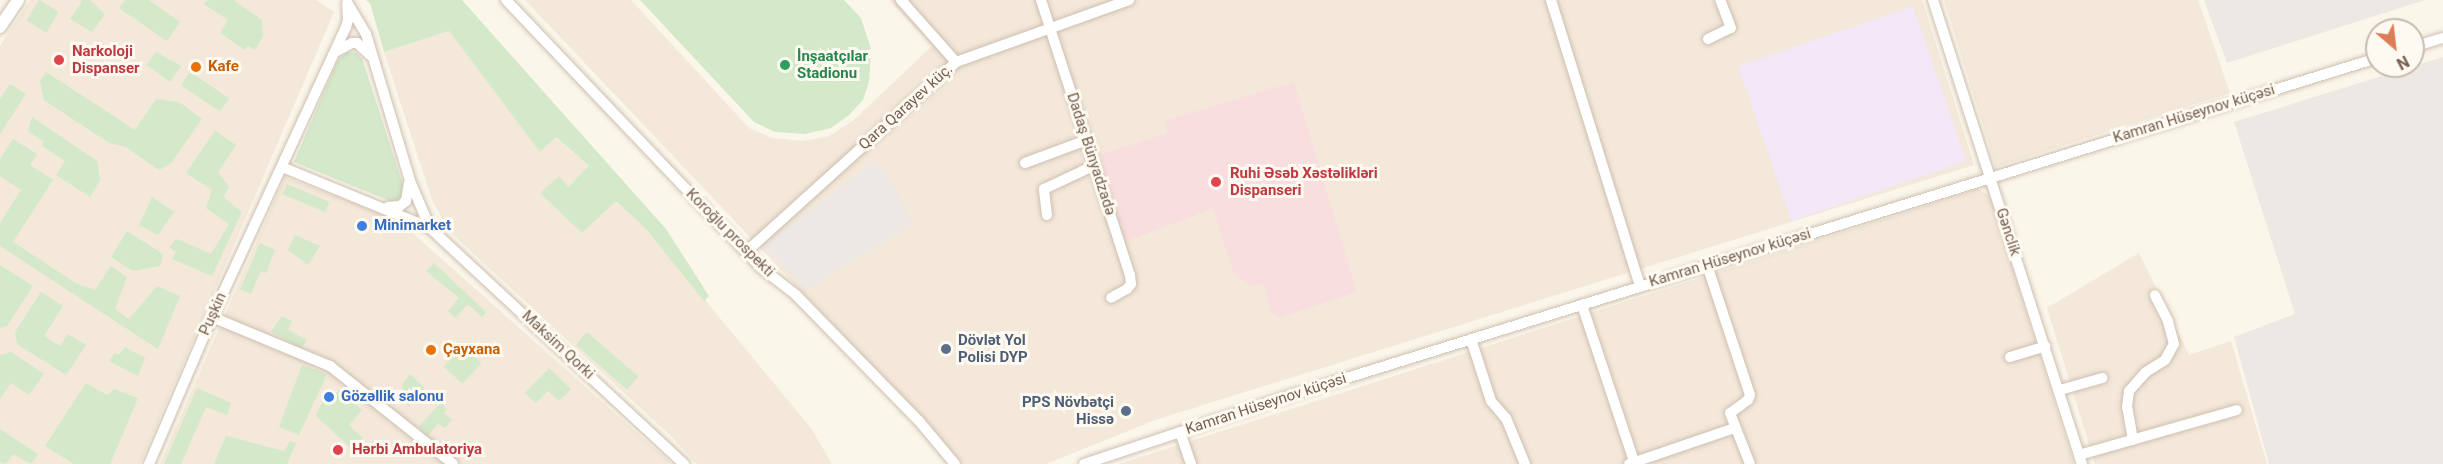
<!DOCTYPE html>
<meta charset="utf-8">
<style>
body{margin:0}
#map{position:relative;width:2443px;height:464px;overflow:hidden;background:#fbf6ea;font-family:Roboto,sans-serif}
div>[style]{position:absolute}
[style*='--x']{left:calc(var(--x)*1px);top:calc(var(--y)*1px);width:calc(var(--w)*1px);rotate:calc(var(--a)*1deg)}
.residential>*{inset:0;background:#f3e8d9}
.industrial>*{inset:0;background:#ede8e3}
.education>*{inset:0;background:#f3e7f8;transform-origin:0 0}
.medical>*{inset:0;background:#f9dee0}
.green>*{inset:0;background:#d4e9c9;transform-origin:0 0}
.roads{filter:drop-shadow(0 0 2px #cdbfb1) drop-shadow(0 0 2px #cdbfb1)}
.minor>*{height:10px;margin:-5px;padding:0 5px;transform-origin:5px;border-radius:5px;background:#fff}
.tertiary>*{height:12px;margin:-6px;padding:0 6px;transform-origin:6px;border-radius:6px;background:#fff}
.dots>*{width:16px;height:16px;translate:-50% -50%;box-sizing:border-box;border:3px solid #fefaf1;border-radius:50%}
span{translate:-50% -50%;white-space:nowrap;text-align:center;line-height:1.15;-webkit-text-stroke:6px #fefaf1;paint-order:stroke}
.health-label{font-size:15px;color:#be3a42;font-weight:700}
.left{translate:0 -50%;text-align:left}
.leisure-label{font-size:15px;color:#27864d;font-weight:700}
.food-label{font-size:15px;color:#c56008;font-weight:700}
.street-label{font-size:15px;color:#755f4f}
.shop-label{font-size:15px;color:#366cbe;font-weight:700}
.service-label{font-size:15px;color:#4e5e75;font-weight:700}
.right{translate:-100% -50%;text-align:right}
.north{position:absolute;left:2365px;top:18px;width:60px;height:60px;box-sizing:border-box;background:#fefaf1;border:2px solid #c7bcb0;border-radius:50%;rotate:152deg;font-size:16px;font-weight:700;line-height:24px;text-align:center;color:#755f4f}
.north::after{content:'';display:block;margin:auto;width:21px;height:27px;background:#dd7d58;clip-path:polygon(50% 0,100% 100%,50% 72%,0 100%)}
</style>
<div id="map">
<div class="residential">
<div style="clip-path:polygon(30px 0,316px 0,334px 12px,140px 464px,0 464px,0 46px)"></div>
<div style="clip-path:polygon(525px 0,631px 0,749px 128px,772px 138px,803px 141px,829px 136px,854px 120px,932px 46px,889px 0,1922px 0,1974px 165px,1155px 420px,1046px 464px,959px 464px,876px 370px)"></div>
<div style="clip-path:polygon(1944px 0,2198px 0,2230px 93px,1996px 167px)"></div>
<div style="clip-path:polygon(449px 31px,540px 151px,555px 137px,590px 167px,567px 187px,582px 232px,616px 201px,646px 229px,811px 428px,832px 464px,696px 464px,672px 437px,449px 231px,432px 200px,384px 52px)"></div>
<div style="clip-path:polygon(285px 177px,398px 220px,672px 464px,160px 464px)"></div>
<div style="clip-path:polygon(1978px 189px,1990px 196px,2074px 464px,1119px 464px)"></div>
<div style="clip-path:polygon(2139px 253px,2189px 355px,2231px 341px,2267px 464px,2095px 464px,2047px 308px)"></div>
</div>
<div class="industrial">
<div style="clip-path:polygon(2204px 0,2425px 0,2227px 63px)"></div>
<div style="clip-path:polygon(2443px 57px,2443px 464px,2269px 464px,2234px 337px,2295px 314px,2234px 122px)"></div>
<div style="clip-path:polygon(874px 161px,892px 182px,914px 224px,806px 290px,763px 245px)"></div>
</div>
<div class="education">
<div style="left:1913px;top:6px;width:164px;height:185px;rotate:71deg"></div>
</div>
<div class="medical">
<div style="clip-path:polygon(1294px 82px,1357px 292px,1279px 318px,1271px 312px,1264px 284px,1251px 286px,1234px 274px,1213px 209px,1126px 241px,1100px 155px,1167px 133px,1164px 121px)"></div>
</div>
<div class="green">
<div style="left:39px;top:0;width:23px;height:24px;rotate:31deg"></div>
<div style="clip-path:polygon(80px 0,90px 0,105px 14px,92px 32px,70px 19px,82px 2px)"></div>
<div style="clip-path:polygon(125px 0,149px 0,180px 22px,167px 41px,119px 8px)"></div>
<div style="clip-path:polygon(208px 0,234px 0,262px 20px,263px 36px,255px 50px,248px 46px,245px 50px,220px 33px,228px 20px,204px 4px)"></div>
<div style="clip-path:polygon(366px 0,462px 0,666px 229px,709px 296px,704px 301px,646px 229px,616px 201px,582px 233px,540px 193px,559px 176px,568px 187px,589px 166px,556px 137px,540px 152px,449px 31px,384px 52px,370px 3px)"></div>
<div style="clip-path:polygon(640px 0,844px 0,861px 18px,871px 49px,869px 82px,863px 100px,849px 115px,831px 128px,805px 134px,775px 132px,754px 122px)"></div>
<div style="clip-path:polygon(156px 52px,181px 66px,170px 82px,147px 65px)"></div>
<div style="clip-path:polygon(347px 52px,356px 53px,362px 58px,404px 188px,404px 194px,397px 200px,390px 201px,294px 162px,338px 60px)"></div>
<div style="clip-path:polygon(46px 72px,135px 130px,156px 99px,179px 102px,202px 119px,171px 163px,159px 170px,126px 147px,109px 143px,44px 100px,40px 81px)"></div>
<div style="left:190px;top:72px;width:47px;height:16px;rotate:34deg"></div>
<div style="clip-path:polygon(10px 84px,26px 94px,0 134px,0 99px)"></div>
<div style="clip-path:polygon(32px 117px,97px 161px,100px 180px,90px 197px,56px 175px,65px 161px,42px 146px,44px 142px,28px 131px)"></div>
<div style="clip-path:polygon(215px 131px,236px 145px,218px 172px,229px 187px,223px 197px,242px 212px,212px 276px,172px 259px,176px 252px,169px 247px,177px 239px,211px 254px,229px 224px,206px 208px,212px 190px,186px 173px)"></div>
<div style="clip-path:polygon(13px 139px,37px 154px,30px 165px,53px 180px,13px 242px,77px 284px,95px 290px,111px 266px,127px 277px,115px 309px,129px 319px,157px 286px,180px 296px,158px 349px,0 246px,0 223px,21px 190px,0 176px,0 159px)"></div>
<div style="left:287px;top:184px;width:46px;height:11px;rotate:23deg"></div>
<div style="clip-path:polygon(152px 197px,174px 212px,158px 235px,139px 225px)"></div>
<div style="clip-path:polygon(127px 231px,163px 254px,160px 266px,133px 271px,111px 257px)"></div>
<div style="clip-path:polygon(295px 235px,320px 246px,308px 265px,288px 250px)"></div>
<div style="clip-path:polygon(260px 243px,275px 250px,266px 273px,261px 271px,251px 294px,240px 289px)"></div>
<div style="clip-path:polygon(434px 263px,486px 312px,482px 317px,468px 304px,455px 318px,448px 311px,459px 298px,426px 271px)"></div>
<div style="clip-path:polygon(0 265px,33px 286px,7px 326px,0 328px)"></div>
<div style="clip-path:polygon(41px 292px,63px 306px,44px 336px,60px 346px,68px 334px,86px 345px,66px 375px,17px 344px,15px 332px)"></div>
<div style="clip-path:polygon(282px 316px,292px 321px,288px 330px,307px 340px,302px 348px,271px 332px)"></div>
<div style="left:587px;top:332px;width:68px;height:17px;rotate:41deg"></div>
<div style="left:463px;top:346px;width:25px;height:28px;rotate:43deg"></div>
<div style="clip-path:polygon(125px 347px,145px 358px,138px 376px,109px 361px,115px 353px,119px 355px)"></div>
<div style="clip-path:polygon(11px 352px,44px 374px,29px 395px,11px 383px,0 399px,0 355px)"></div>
<div style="clip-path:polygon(302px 365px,327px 374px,299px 435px,279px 427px)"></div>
<div style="clip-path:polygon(549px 368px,571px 389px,559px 401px,548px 391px,536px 403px,525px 393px)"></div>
<div style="clip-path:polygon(410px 374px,425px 388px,408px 407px,402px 385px)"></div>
<div style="clip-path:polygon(86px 383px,107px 395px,114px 389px,138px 398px,110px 464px,74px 464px,45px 446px)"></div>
<div style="clip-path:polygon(197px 388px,231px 403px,227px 415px,206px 407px,181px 464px,164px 464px)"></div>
<div style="clip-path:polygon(339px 390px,362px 410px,349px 425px,363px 438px,352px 449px,316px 416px,323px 400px,331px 403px)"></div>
<div style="clip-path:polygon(441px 403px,447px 409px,444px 413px,452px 420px,445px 428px,438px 423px,428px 436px,418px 427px)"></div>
<div style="clip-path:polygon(0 429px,38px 454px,31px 464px,13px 454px,6px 464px,0 462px)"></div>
<div style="clip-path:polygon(226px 436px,284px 451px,290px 441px,296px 443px,287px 464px,214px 464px)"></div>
</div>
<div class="roads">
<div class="minor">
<div style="--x:506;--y:0;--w:369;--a:46.4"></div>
<div style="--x:760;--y:267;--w:44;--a:37.6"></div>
<div style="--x:795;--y:294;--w:177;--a:45.7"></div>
<div style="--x:919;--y:421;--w:56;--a:50.1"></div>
<div style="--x:901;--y:0;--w:83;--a:48.4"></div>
<div style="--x:1041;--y:0;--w:289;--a:72.1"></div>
<div style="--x:1130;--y:275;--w:9;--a:84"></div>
<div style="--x:1131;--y:284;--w:6;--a:129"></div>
<div style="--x:1127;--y:289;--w:18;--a:151"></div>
<div style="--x:1551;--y:0;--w:300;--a:72.7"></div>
<div style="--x:1933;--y:0;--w:487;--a:72.2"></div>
<div style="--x:348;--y:4;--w:35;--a:59"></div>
<div style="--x:366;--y:34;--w:153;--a:73.3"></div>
<div style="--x:410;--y:181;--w:51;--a:66.9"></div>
<div style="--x:1708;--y:39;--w:25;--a:-26"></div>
<div style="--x:1731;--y:28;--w:30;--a:-111"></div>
<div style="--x:2413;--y:47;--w:31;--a:-17"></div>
<div style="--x:335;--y:52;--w:19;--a:-28"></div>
<div style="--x:352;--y:43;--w:5;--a:0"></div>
<div style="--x:357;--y:43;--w:19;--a:43"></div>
<div style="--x:1025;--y:163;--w:66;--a:-20.4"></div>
<div style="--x:282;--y:167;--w:160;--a:22.4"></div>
<div style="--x:430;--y:228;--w:347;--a:42.9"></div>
<div style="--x:388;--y:207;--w:12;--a:-5"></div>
<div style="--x:400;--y:206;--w:8;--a:-40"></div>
<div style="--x:406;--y:201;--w:18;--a:-81"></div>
<div style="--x:1047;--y:215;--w:26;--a:-97"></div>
<div style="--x:1044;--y:189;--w:56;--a:-25.2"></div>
<div style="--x:746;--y:252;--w:283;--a:-42.1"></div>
<div style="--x:956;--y:62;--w:184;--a:-19.7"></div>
<div style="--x:1707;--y:265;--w:137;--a:71.7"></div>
<div style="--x:1750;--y:395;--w:5;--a:112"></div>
<div style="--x:1748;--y:400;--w:22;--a:144"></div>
<div style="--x:1730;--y:413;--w:55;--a:68.6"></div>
<div style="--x:1582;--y:305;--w:168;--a:71.6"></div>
<div style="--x:212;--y:317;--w:128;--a:22.6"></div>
<div style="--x:330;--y:366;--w:157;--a:38.5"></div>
<div style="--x:1471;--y:339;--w:65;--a:72.1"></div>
<div style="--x:1491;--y:401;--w:23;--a:49"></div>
<div style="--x:1506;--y:418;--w:50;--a:67.6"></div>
<div style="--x:2010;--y:357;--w:37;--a:-17"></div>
<div style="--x:2060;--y:390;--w:44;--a:-15.9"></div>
<div style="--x:1180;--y:432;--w:34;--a:71"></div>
<div style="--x:2133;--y:440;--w:34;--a:-100"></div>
<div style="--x:2127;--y:407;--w:16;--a:-83"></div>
<div style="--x:2129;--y:391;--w:25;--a:-48"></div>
<div style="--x:2146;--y:372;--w:22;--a:-32"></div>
<div style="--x:2165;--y:360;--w:18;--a:-61"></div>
<div style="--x:2174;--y:344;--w:24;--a:-105"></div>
<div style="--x:2168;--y:321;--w:29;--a:-117"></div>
<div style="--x:2079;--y:455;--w:164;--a:-15.9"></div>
<div style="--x:149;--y:464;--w:160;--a:-66.8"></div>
<div style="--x:212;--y:317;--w:319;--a:-65.2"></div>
<div style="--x:346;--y:27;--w:7;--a:-74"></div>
<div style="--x:348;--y:20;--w:17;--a:-93"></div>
<div style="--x:1084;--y:464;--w:222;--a:-18.4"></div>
<div style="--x:1295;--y:394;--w:1133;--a:-17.25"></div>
<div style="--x:1629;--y:464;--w:112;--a:-18.8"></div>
</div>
<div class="tertiary">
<div style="--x:0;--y:27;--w:32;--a:-56"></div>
</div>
</div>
<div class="dots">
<div style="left:59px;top:60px;background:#e0444e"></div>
<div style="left:785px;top:65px;background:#2e9e5b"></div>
<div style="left:196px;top:67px;background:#e8710a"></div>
<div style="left:1216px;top:182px;background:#e0444e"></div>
<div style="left:362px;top:226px;background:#3f7fe0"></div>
<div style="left:946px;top:349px;background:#5c6f8a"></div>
<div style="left:431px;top:350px;background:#e8710a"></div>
<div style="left:329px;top:397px;background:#3f7fe0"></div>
<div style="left:1126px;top:411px;background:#5c6f8a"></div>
<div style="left:338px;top:450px;background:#e0444e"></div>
</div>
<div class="health-label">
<span class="left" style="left:72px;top:60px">Narkoloji<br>Dispanser</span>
<span class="left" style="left:1230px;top:182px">Ruhi Əsəb Xəstəlikləri<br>Dispanseri</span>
<span class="left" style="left:352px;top:450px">Hərbi Ambulatoriya</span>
</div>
<div class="leisure-label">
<span class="left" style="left:797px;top:65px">İnşaatçılar<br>Stadionu</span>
</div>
<div class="food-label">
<span class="left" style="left:208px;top:67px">Kafe</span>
<span class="left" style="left:443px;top:350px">Çayxana</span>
</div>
<div class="street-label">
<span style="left:906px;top:107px;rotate:-42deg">Qara Qarayev küç.</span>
<span style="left:2194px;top:114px;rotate:-17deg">Kamran Hüseynov küçəsi</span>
<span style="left:1091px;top:154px;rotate:72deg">Dadaş Bünyadzadə</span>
<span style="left:2008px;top:232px;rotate:72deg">Gənclik</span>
<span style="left:730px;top:233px;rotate:45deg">Koroğlu prospekti</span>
<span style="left:1730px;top:258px;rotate:-17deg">Kamran Hüseynov küçəsi</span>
<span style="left:213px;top:314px;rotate:-66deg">Puşkin</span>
<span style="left:558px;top:345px;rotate:43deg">Maksim Qorki</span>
<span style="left:1266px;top:404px;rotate:-18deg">Kamran Hüseynov küçəsi</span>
</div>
<div class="shop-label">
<span class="left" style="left:374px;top:226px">Minimarket</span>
<span class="left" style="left:341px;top:397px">Gözəllik salonu</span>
</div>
<div class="service-label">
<span class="left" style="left:958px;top:349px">Dövlət Yol<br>Polisi DYP</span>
<span class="right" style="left:1114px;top:411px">PPS Növbətçi<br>Hissə</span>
</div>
<div class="north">N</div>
</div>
